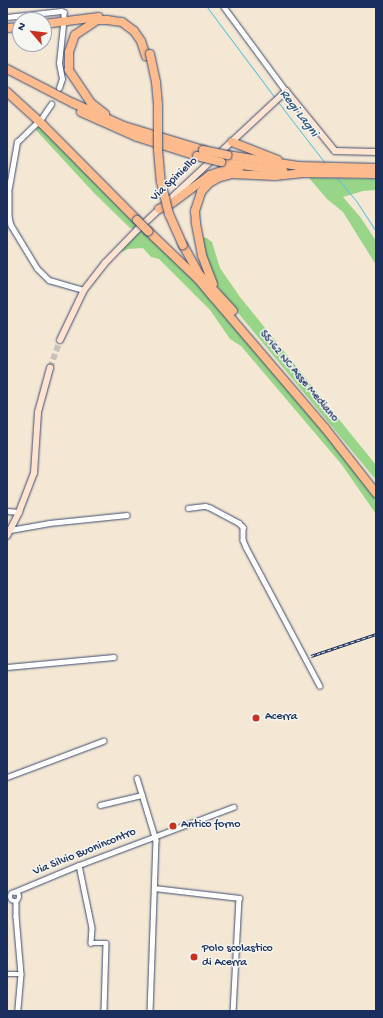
<!DOCTYPE html>
<style>
body{margin:0}
#map{position:relative;width:383px;height:1018px;overflow:hidden;background:#f4e7d4;font-family:"Gochi Hand",sans-serif}
div>[style]{position:absolute}
[style*='--x']{left:calc(var(--x)*1px);top:calc(var(--y)*1px);width:calc(var(--w)*1px);rotate:calc(var(--a)*1deg)}
.green>*{inset:0;background:#99d589}
.stream>*{height:1px;margin:-0.5px;padding:0 0.5px;transform-origin:0.5px;border-radius:0.5px;background:#5ec2dc}
.secondary-tunnel>*{height:6px;margin-top:-3px;transform-origin:0;background:repeating-linear-gradient(90deg,#c9c2bc 0 6px,transparent 0 9px)}
.roads{filter:drop-shadow(0 0 1px #3c4b70) drop-shadow(0 0 1px #3c4b70)}
.street>*{height:4.5px;margin:-2.25px;padding:0 2.25px;transform-origin:2.25px;border-radius:2.25px;background:#fff}
.street>.ring{margin:-2.25px;padding:0;box-sizing:content-box;background:none;border:4.5px solid #fff;border-radius:50%}
.secondary>*{height:6px;margin:-3px;padding:0 3px;transform-origin:3px;border-radius:3px;background:#fee3d1}
.highway>*{height:8px;margin:-4px;padding:0 4px;transform-origin:4px;border-radius:4px;background:#fcba8d}
.rail>*{height:2.5px;margin-top:-1.25px;transform-origin:0;background:repeating-linear-gradient(90deg,#f6f6f2 0 3px,#1b2f5e 0 6px);box-sizing:border-box;border-block:1px solid #1b2f5e}
.bridges{filter:drop-shadow(0 0 1px #3c4b70) drop-shadow(0 0 1px #3c4b70)}
.highway-bridge>*{height:8px;margin:-4px;padding:0 4px;transform-origin:4px;border-radius:4px;background:#fcba8d}
.dots>*{width:11px;height:11px;translate:-50% -50%;box-sizing:border-box;border:2px solid #f6f6f2;border-radius:50%}
span{translate:-50% -50%;white-space:nowrap;text-align:center;line-height:1.15;-webkit-text-stroke:3px #f6f6f2;paint-order:stroke}
.street-label{font-size:12px;color:#1b2f5e}
.poi-label{font-size:12px;color:#1b2f5e}
.left{translate:0 -50%;text-align:left}
.water-label{font-size:13px;color:#2f5b84;font-style:italic}
.frame{position:absolute;inset:0;border:8px solid #1b2f5e;pointer-events:none}
.north{position:absolute;left:12px;top:12px;width:40px;height:40px;box-sizing:border-box;background:#f6f6f2;border:1px solid #9ea6b7;border-radius:50%;rotate:298deg;font-size:11px;font-weight:700;line-height:16px;text-align:center;color:#1b2f5e}
.north::after{content:'';display:block;margin:auto;width:14px;height:18px;background:#c8321e;clip-path:polygon(50% 0,100% 100%,50% 72%,0 100%)}
</style>
<div id="map">
<div class="green">
<div style="clip-path:polygon(40px 123px,139px 224px,134px 229px,130px 228px,94px 193px,34px 128px)"></div>
<div style="clip-path:polygon(309px 178px,376px 179px,376px 190px,363px 191px,343px 197px,361px 218px,376px 241px,376px 265px,343px 212px,327px 199px)"></div>
<div style="clip-path:polygon(143px 227px,185px 269px,265px 362px,370px 489px,376px 498px,376px 514px,342px 465px,241px 346px,230px 339px,210px 310px,159px 259px,151px 257px,143px 248px,128px 249px,122px 252px,122px 250px)"></div>
<div style="clip-path:polygon(201px 237px,207px 238px,212px 242px,220px 268px,240px 297px,376px 465px,376px 480px,224px 296px,211px 276px)"></div>
</div>
<div class="stream">
<div style="--x:207;--y:7;--w:114;--a:53.2"></div>
<div style="--x:278;--y:102;--w:77;--a:52.4"></div>
<div style="--x:337;--y:178;--w:31;--a:50"></div>
<div style="--x:357;--y:202;--w:35;--a:57"></div>
</div>
<div class="secondary-tunnel">
<div style="--x:50;--y:368;--w:30;--a:-70"></div>
</div>
<div class="roads">
<div class="street">
<div style="--x:224;--y:7;--w:104;--a:53.6"></div>
<div style="--x:7;--y:17;--w:54;--a:-6.3"></div>
<div style="--x:61;--y:11;--w:3;--a:18"></div>
<div style="--x:64;--y:12;--w:6;--a:90"></div>
<div style="--x:59;--y:88;--w:9;--a:-72"></div>
<div style="--x:62;--y:79;--w:16;--a:-101"></div>
<div style="--x:59;--y:63;--w:38;--a:-84"></div>
<div style="--x:41;--y:119;--w:18;--a:-56"></div>
<div style="--x:7;--y:187;--w:2;--a:0"></div>
<div style="--x:9;--y:187;--w:30;--a:90"></div>
<div style="--x:9;--y:217;--w:8;--a:76"></div>
<div style="--x:11;--y:225;--w:50;--a:58.8"></div>
<div style="--x:37;--y:268;--w:17;--a:45"></div>
<div style="--x:49;--y:280;--w:36;--a:16"></div>
<div style="--x:9;--y:187;--w:46;--a:-79.9"></div>
<div style="--x:17;--y:142;--w:28;--a:-44"></div>
<div style="--x:188;--y:508;--w:17;--a:-7"></div>
<div style="--x:205;--y:506;--w:6;--a:18"></div>
<div style="--x:211;--y:508;--w:32;--a:28"></div>
<div style="--x:239;--y:523;--w:6;--a:45"></div>
<div style="--x:243;--y:527;--w:13;--a:90"></div>
<div style="--x:243;--y:540;--w:8;--a:67"></div>
<div style="--x:246;--y:547;--w:157;--a:62"></div>
<div style="--x:7;--y:511;--w:12;--a:5"></div>
<div style="--x:10;--y:530;--w:40;--a:-10"></div>
<div style="--x:49;--y:523;--w:78;--a:-5.9"></div>
<div style="--x:7;--y:667;--w:107;--a:-5.3"></div>
<div style="--x:7;--y:777;--w:103;--a:-20.6"></div>
<div style="--x:137;--y:778;--w:65;--a:73"></div>
<div style="--x:156;--y:840;--w:171;--a:92"></div>
<div style="--x:100;--y:805;--w:43;--a:-13.4"></div>
<div style="--x:79;--y:865;--w:64;--a:78.3"></div>
<div style="--x:92;--y:928;--w:15;--a:94"></div>
<div style="--x:91;--y:943;--w:15;--a:0"></div>
<div style="--x:106;--y:943;--w:68;--a:91.7"></div>
<div style="--x:154;--y:888;--w:86;--a:6.7"></div>
<div style="--x:239;--y:898;--w:113;--a:93"></div>
<div style="--x:14;--y:892;--w:70;--a:-22.6"></div>
<div style="--x:79;--y:865;--w:165;--a:-20.6"></div>
<div class="ring" style="left:10.5px;top:892.5px;width:4.5px;height:4.5px"></div>
<div style="--x:16;--y:901;--w:15;--a:90"></div>
<div style="--x:16;--y:916;--w:58;--a:85.1"></div>
<div style="--x:21;--y:974;--w:37;--a:95"></div>
<div style="--x:7;--y:974;--w:14;--a:0"></div>
</div>
<div class="secondary">
<div style="--x:60;--y:340;--w:55;--a:-64.4"></div>
<div style="--x:84;--y:290;--w:34;--a:-52"></div>
<div style="--x:105;--y:263;--w:46;--a:-45.9"></div>
<div style="--x:137;--y:230;--w:204;--a:-43"></div>
<div style="--x:286;--y:91;--w:77;--a:50.8"></div>
<div style="--x:335;--y:151;--w:41;--a:1.4"></div>
<div style="--x:7;--y:536;--w:27;--a:-63"></div>
<div style="--x:19;--y:512;--w:42;--a:-69"></div>
<div style="--x:34;--y:473;--w:61;--a:-86.2"></div>
<div style="--x:38;--y:412;--w:46;--a:-74.7"></div>
</div>
<div class="highway">
<div style="--x:44;--y:24;--w:55;--a:-7.3"></div>
<div style="--x:7;--y:28;--w:13;--a:-4"></div>
<div style="--x:7;--y:69;--w:74;--a:27.3"></div>
<div style="--x:73;--y:103;--w:56;--a:24.3"></div>
<div style="--x:124;--y:126;--w:83;--a:16.9"></div>
<div style="--x:7;--y:92;--w:46;--a:42.4"></div>
<div style="--x:41;--y:123;--w:136;--a:45.3"></div>
<div style="--x:81;--y:112;--w:61;--a:24.1"></div>
<div style="--x:137;--y:137;--w:63;--a:17.6"></div>
<div style="--x:105;--y:114;--w:18;--a:-142"></div>
<div style="--x:91;--y:103;--w:40;--a:-124"></div>
<div style="--x:69;--y:70;--w:18;--a:-90"></div>
<div style="--x:69;--y:52;--w:18;--a:-71"></div>
<div style="--x:75;--y:35;--w:27;--a:-34"></div>
<div style="--x:97;--y:20;--w:10;--a:0"></div>
<div style="--x:107;--y:20;--w:15;--a:8"></div>
<div style="--x:122;--y:22;--w:15;--a:37"></div>
<div style="--x:134;--y:31;--w:12;--a:55"></div>
<div style="--x:141;--y:41;--w:16;--a:72"></div>
<div style="--x:232;--y:142;--w:49;--a:21.4"></div>
<div style="--x:227;--y:155;--w:72;--a:8.8"></div>
<div style="--x:298;--y:166;--w:78;--a:1.5"></div>
<div style="--x:221;--y:162;--w:63;--a:8.3"></div>
<div style="--x:303;--y:173;--w:73;--a:0.8"></div>
<div style="--x:159;--y:209;--w:14;--a:-25"></div>
<div style="--x:172;--y:203;--w:47;--a:-36.4"></div>
<div style="--x:210;--y:175;--w:18;--a:-19"></div>
<div style="--x:227;--y:169;--w:12;--a:0"></div>
<div style="--x:148;--y:231;--w:69;--a:43.8"></div>
<div style="--x:198;--y:279;--w:25;--a:50"></div>
<div style="--x:214;--y:298;--w:171;--a:49.5"></div>
<div style="--x:325;--y:428;--w:83;--a:51.9"></div>
<div style="--x:183;--y:245;--w:33;--a:61"></div>
<div style="--x:199;--y:274;--w:50;--a:47.4"></div>
<div style="--x:213;--y:284;--w:31;--a:-111"></div>
<div style="--x:202;--y:255;--w:33;--a:-101"></div>
<div style="--x:196;--y:223;--w:12;--a:-95"></div>
<div style="--x:195;--y:211;--w:20;--a:-72"></div>
<div style="--x:201;--y:192;--w:12;--a:-48"></div>
<div style="--x:209;--y:183;--w:13;--a:-29"></div>
<div style="--x:220;--y:177;--w:12;--a:-14"></div>
<div style="--x:232;--y:174;--w:43;--a:2.7"></div>
<div style="--x:275;--y:176;--w:31;--a:-6"></div>
</div>
</div>
<div class="rail">
<div style="--x:311;--y:656;--w:69;--a:-18.7"></div>
</div>
<div class="bridges">
<div class="highway-bridge">
<div style="--x:150;--y:54;--w:29;--a:78"></div>
<div style="--x:156;--y:82;--w:23;--a:85"></div>
<div style="--x:158;--y:105;--w:45;--a:90"></div>
<div style="--x:158;--y:150;--w:32;--a:85"></div>
<div style="--x:161;--y:182;--w:33;--a:76"></div>
<div style="--x:169;--y:214;--w:34;--a:66"></div>
<div style="--x:203;--y:150;--w:25;--a:12"></div>
<div style="--x:197;--y:156;--w:25;--a:14"></div>
<div style="--x:137;--y:220;--w:16;--a:45"></div>
</div>
</div>
<div class="dots">
<div style="left:256px;top:718px;background:#c8321e"></div>
<div style="left:173px;top:826px;background:#c8321e"></div>
<div style="left:194px;top:957px;background:#c8321e"></div>
</div>
<div class="street-label">
<span style="left:175px;top:180px;rotate:-43deg">Via Spiniello</span>
<span style="left:298px;top:377px;rotate:50deg">SS162 NC Asse Mediano</span>
<span style="left:85px;top:853px;rotate:-22deg">Via Silvio Buonincontro</span>
</div>
<div class="poi-label">
<span class="left" style="left:265px;top:718px">Acerra</span>
<span class="left" style="left:181px;top:826px">Antico forno</span>
<span class="left" style="left:202px;top:957px">Polo scolastico<br>di Acerra</span>
</div>
<div class="water-label">
<span style="left:298px;top:114px;rotate:53deg">Regi Lagni</span>
</div>
<div class="frame"></div>
<div class="north">N</div>
</div>
